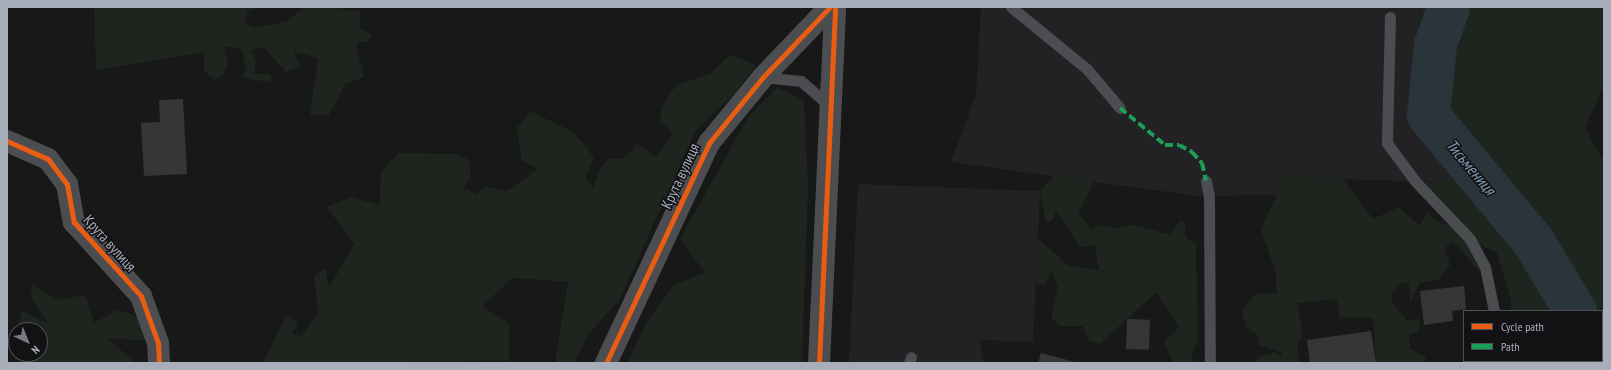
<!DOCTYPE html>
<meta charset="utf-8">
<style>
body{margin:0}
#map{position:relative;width:1611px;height:370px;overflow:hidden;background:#181818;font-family:"PT Sans Narrow",sans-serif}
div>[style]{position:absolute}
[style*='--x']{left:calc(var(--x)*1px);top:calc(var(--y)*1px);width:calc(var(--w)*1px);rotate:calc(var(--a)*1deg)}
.built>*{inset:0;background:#222224}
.green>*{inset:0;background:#1d251e}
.river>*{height:43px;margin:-21.5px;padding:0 21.5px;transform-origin:21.5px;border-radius:21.5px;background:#29343b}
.building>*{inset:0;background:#363637;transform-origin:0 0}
.service>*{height:11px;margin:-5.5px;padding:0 5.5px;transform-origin:5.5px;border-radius:5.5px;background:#4b4d51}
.minor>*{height:22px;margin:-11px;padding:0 11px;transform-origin:11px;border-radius:11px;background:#4b4d51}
.quiet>*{height:4px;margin-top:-2px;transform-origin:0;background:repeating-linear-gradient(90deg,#1a9f57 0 8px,transparent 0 12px)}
.cycleway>*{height:5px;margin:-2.5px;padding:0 2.5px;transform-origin:2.5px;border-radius:2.5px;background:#e95d12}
span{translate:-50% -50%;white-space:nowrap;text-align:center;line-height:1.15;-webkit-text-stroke:3px #121214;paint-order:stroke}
.street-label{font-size:15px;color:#a8aeba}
.water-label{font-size:16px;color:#7c9eb8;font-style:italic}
.frame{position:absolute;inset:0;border:8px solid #a8aeba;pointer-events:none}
.legend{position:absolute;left:1463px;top:310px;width:140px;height:52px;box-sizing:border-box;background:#121214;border:1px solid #4e5056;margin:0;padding:5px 7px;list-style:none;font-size:12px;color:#a8aeba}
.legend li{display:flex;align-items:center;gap:8px;height:20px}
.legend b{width:20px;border:1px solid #4e5056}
.north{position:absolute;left:8px;top:322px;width:40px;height:40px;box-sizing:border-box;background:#121214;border:1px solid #4e5056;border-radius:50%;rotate:136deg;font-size:11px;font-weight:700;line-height:16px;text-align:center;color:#a8aeba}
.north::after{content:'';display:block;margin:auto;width:14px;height:18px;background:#767a81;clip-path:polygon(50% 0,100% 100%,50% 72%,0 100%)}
</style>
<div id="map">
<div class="built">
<div style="clip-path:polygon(981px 7px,1420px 7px,1414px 109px,1464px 183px,1277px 177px,1276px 195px,1197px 196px,951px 162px,976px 95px)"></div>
<div style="clip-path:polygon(858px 184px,1040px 191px,1033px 342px,979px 340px,984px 363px,849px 363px)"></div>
</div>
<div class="green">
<div style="clip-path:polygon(94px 7px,261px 7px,248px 11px,244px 24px,256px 28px,287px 21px,304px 7px,331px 7px,361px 12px,359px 27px,372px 35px,367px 42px,358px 42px,356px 46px,364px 77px,345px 84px,329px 115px,310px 115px,318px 58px,293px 51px,301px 66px,286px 72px,264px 48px,251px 50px,256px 61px,254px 73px,270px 75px,272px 79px,269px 82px,243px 78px,246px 67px,241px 49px,224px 46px,228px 64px,223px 75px,215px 80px,204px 71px,204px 52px,96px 70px)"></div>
<div style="clip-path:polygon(1420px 7px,1604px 7px,1604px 85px,1585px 128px,1604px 161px,1604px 363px,1528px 363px,1602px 361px,1602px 311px,1511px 311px,1511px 300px,1497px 253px,1481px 245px,1474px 252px,1483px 269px,1479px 271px,1453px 241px,1445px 248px,1450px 265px,1438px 280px,1420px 283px,1410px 302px,1409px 283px,1402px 283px,1391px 293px,1393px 303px,1407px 321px,1420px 318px,1419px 332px,1409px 334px,1410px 349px,1426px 357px,1424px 363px,1376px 363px,1373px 318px,1339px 317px,1337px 299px,1297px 303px,1303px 336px,1297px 342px,1299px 363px,1254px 363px,1260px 356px,1275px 352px,1283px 357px,1281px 352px,1259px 345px,1257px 334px,1246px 327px,1242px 311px,1255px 294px,1277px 293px,1275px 270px,1261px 230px,1276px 195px,1277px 177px,1343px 179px,1373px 219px,1399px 207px,1420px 226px,1427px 213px,1439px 223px,1467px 228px,1424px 182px,1463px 182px,1414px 109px)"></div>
<div style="clip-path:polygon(730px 55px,756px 65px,736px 92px,696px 130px,620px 299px,588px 335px,574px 363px,555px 363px,568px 282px,513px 278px,482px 306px,509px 323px,509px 361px,263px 363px,286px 316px,298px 323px,292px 334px,301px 336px,318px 313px,314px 276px,325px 268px,329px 288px,354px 244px,327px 207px,351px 197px,379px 205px,381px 173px,398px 153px,456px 154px,469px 160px,471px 176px,464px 188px,476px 194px,485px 187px,507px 191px,538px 169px,522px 161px,517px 128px,530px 111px,569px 130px,582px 141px,594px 158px,585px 178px,593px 188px,599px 170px,609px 159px,623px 159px,637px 144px,656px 157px,673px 133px,660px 121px,662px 107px,676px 85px,710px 74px)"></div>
<div style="clip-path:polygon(777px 88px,804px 100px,808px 187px,802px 363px,627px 363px,647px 322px,674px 285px,705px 273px,680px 239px,748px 117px)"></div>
<div style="clip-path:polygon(1054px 176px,1094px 182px,1078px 214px,1092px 229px,1100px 225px,1118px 228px,1134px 225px,1170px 235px,1181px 220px,1185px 224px,1185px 236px,1196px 244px,1198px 339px,1191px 358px,1195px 363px,1173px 363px,1164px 342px,1179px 327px,1156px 292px,1100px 344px,1088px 340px,1083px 326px,1060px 326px,1051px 318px,1058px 285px,1051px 272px,1045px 285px,1036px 284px,1037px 237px,1068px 266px,1099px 270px,1095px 245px,1080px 247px,1056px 210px,1053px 220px,1046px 223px,1040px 191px)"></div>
<div style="clip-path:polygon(32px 283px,56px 300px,85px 295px,94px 323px,117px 310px,138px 316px,145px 340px,108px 339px,136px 363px,20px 363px,24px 354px,40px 354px,40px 330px,17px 328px,22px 311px,48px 323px,31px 298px)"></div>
</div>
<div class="river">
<div style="--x:1448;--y:7;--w:39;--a:109"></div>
<div style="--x:1435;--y:44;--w:71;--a:95.6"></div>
<div style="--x:1428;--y:115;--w:164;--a:50.2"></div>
<div style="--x:1533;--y:241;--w:82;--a:59"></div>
<div style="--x:1583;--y:361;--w:2;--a:90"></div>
</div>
<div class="building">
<div style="clip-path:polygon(183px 99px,187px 174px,144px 176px,141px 123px,160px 122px,159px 100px)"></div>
<div style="clip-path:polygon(1464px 286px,1466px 309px,1452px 311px,1453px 321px,1424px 325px,1420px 291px)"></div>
<div style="left:1127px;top:319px;width:23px;height:30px;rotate:2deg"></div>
<div style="clip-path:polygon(1371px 331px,1376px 363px,1310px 363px,1307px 340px)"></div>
<div style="clip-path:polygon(1041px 353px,1075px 362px,1074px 363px,1038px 363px)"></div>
</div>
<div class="service">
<div style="--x:1011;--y:7;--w:98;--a:39.2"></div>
<div style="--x:1087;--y:69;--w:51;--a:49.8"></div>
<div style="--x:1390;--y:17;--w:126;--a:91.4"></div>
<div style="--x:1387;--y:143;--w:47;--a:53.6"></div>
<div style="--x:1415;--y:181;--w:80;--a:46.5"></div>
<div style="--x:1470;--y:239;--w:32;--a:62"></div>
<div style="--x:1485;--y:267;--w:45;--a:78.4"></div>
<div style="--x:763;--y:77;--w:38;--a:6"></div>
<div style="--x:801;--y:81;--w:40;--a:41"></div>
<div style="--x:1206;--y:181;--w:15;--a:79"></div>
<div style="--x:1209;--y:196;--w:167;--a:89.7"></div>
<div style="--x:909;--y:363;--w:6;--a:-72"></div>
<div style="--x:1497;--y:363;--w:2;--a:-90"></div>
</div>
<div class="minor">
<div style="--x:7;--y:141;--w:45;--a:23.7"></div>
<div style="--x:48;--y:159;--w:31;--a:53"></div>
<div style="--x:67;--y:184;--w:39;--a:80"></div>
<div style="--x:74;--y:222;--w:100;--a:47.8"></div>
<div style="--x:141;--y:296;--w:50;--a:70.1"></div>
<div style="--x:158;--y:343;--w:20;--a:87"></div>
<div style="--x:606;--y:363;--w:243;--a:-64.9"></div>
<div style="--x:709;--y:143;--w:85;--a:-50.7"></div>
<div style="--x:763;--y:77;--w:97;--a:-46.3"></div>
<div style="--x:819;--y:363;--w:356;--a:-87.4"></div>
</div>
<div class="quiet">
<div style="--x:1120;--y:108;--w:58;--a:39.4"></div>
<div style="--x:1165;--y:145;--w:14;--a:0"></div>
<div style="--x:1179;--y:145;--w:15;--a:28"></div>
<div style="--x:1192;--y:152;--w:15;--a:48"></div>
<div style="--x:1202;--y:163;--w:18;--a:77"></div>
</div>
<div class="cycleway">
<div style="--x:7;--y:141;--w:45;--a:23.7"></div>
<div style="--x:48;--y:159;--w:31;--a:53"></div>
<div style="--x:67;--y:184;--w:39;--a:80"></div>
<div style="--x:74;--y:222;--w:100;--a:47.8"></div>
<div style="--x:141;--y:296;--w:50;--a:70.1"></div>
<div style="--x:158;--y:343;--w:20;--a:87"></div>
<div style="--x:606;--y:363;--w:243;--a:-64.9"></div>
<div style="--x:709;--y:143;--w:85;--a:-50.7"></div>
<div style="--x:763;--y:77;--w:97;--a:-46.3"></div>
<div style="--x:819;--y:363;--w:356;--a:-87.4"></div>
</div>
<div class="street-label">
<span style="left:680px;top:176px;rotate:-65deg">Крута вулиця</span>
<span style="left:110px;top:243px;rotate:48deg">Крута вулиця</span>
</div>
<div class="water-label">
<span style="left:1471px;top:167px;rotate:50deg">Тисьмениця</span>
</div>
<div class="frame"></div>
<ul class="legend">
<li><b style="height:5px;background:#e95d12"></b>Cycle path</li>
<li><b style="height:5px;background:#1a9f57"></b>Path</li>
</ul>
<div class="north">N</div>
</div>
